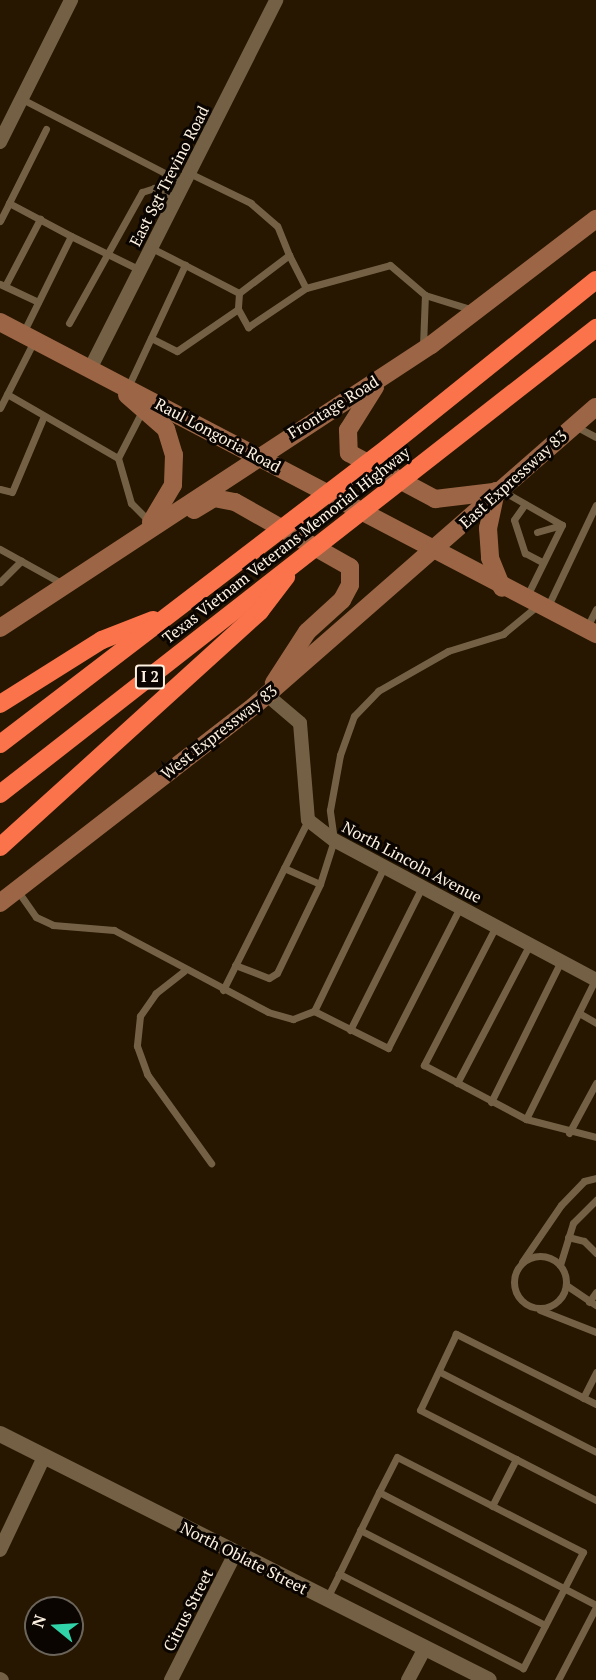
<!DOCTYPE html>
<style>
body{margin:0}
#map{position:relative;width:596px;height:1680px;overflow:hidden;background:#271700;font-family:"PT Serif",serif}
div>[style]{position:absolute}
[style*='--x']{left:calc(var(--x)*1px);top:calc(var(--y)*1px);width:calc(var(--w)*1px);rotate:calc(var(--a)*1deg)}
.service>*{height:7px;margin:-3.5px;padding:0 3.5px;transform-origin:3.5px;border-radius:3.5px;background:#746145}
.service>.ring{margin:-3.5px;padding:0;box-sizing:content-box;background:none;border:7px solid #746145;border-radius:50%}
.minor>*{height:14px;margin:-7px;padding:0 7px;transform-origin:7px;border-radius:7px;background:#746145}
.tertiary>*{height:16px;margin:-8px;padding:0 8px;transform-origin:8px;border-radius:8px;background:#746145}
.secondary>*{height:18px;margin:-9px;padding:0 9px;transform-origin:9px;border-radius:9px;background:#9c6646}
.motorway>*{height:18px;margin:-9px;padding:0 9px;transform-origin:9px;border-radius:9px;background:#fa734a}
span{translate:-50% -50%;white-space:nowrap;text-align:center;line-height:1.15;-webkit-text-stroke:6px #0a0500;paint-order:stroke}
.shield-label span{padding:2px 4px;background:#0a0500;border:2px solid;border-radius:4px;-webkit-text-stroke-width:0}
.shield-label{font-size:15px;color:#fdf2e2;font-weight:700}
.street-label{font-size:16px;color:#fdf2e2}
.north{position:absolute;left:24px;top:1596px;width:60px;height:60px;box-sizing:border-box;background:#0a0500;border:2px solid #6b645a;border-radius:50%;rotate:288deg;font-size:16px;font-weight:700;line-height:24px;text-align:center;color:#fdf2e2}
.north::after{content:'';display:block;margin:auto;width:21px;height:27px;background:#31d4a9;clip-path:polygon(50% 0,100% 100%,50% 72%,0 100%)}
</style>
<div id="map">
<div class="service">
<div style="--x:22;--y:99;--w:182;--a:27.4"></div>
<div style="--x:46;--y:129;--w:83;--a:116.6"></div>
<div style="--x:9;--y:203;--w:70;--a:28"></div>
<div style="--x:0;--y:221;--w:20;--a:-63"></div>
<div style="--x:289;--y:255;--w:37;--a:63"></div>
<div style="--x:185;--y:265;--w:61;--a:27.4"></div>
<div style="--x:239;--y:293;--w:63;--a:-37.2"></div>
<div style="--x:289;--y:255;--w:31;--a:-112"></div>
<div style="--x:277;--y:226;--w:35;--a:-139"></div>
<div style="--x:251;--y:203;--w:69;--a:-154.2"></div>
<div style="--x:0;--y:284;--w:42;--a:25.3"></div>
<div style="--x:5;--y:286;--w:76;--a:-62.4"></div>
<div style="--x:239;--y:293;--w:16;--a:94"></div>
<div style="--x:238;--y:309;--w:21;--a:61"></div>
<div style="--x:248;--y:327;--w:70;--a:-33.9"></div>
<div style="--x:306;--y:288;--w:87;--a:-15.3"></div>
<div style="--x:390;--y:265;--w:46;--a:40.6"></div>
<div style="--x:425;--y:295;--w:50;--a:17.4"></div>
<div style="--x:69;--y:323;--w:150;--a:-60.9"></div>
<div style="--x:142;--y:192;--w:13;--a:-18"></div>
<div style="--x:154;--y:188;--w:24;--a:24"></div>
<div style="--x:23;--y:333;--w:108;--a:-63.7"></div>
<div style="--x:71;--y:236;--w:77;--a:26.2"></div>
<div style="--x:151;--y:338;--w:29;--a:27"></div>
<div style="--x:177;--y:351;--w:74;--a:-34.5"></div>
<div style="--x:423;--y:346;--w:51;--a:-87.8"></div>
<div style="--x:128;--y:387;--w:135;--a:-65"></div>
<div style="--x:185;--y:265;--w:38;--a:-153"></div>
<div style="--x:7;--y:394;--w:128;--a:30"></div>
<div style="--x:118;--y:458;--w:53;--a:-62.9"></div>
<div style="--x:0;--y:408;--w:75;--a:-63.1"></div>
<div style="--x:577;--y:427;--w:21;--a:28"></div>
<div style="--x:118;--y:458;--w:47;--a:73.9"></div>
<div style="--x:131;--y:503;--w:25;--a:45"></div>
<div style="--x:0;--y:489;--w:12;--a:14"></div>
<div style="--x:12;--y:492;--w:82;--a:-67.2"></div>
<div style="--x:501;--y:490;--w:70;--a:29.8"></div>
<div style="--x:562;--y:525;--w:81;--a:116.3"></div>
<div style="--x:525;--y:504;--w:19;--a:125"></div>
<div style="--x:514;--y:520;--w:35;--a:72"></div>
<div style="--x:525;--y:553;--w:19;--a:28"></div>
<div style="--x:537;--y:532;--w:26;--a:-16"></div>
<div style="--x:0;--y:549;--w:72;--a:29.1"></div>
<div style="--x:0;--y:582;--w:30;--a:-45"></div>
<div style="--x:547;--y:608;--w:114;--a:-64.6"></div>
<div style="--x:587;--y:627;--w:20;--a:-63"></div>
<div style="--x:384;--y:867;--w:160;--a:115.9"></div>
<div style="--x:314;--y:1011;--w:83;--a:26.6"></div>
<div style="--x:388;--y:1048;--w:158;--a:-62.9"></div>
<div style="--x:284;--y:868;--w:39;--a:24"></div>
<div style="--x:17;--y:890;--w:33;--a:55"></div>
<div style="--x:36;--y:917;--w:19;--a:25"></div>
<div style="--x:53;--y:925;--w:61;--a:4.7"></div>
<div style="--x:114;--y:930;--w:174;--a:28"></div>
<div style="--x:268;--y:1012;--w:26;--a:16"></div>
<div style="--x:293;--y:1019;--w:22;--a:-21"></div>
<div style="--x:496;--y:926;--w:157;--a:117.4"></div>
<div style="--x:424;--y:1065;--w:115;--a:27.9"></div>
<div style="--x:526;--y:1119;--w:72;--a:14.4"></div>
<div style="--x:235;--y:965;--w:36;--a:21"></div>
<div style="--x:269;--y:978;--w:9;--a:-32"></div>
<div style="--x:277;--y:973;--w:99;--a:-64.2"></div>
<div style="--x:320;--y:884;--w:46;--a:-72.3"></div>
<div style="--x:334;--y:840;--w:30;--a:-98"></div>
<div style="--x:330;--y:810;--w:56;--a:-79.7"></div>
<div style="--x:340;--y:755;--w:41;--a:-70.3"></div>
<div style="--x:354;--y:716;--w:35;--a:-46"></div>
<div style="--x:378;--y:691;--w:81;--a:-29.7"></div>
<div style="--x:448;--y:651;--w:58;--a:-17.2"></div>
<div style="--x:503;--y:634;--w:44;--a:-39.5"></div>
<div style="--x:184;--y:971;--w:36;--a:142"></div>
<div style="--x:156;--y:993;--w:28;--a:125"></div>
<div style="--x:140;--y:1016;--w:30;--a:96"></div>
<div style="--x:137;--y:1046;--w:30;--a:70"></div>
<div style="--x:147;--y:1074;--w:110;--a:54.3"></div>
<div style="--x:223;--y:990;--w:190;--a:-63.4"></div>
<div style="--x:579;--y:1013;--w:20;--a:30"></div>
<div style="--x:350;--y:1030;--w:160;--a:-63.3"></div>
<div style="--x:457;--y:1083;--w:157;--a:-62.3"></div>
<div style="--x:491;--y:1102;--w:157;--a:-63.6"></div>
<div style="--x:526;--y:1119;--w:155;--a:-63.6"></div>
<div style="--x:569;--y:1133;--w:57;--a:-61.6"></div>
<div style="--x:568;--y:1237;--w:16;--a:14"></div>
<div style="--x:584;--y:1241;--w:17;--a:45"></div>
<div class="ring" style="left:514px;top:1256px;width:45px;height:45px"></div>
<div style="--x:522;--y:1262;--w:69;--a:-55.6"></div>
<div style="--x:561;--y:1205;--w:33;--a:-46"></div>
<div style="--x:584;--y:1181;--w:12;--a:-14"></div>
<div style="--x:560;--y:1265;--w:44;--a:-72.8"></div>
<div style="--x:573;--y:1223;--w:33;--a:-45"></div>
<div style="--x:566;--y:1285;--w:36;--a:34"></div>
<div style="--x:589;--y:1302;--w:12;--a:-55"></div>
<div style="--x:540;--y:1310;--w:60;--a:21.4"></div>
<div style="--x:440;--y:1372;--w:175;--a:27.1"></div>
<div style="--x:583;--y:1398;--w:29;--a:-63"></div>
<div style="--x:596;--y:1404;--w:157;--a:-153.4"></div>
<div style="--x:456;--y:1334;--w:84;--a:115.3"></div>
<div style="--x:420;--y:1410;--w:198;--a:27.1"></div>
<div style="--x:379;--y:1492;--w:245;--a:27.5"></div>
<div style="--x:492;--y:1506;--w:53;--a:-62.9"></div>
<div style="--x:360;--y:1530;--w:208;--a:27.2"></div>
<div style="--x:327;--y:1598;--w:27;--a:-63"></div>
<div style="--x:339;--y:1574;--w:91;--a:-64"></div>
<div style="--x:379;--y:1492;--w:39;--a:-63"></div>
<div style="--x:397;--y:1457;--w:209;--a:27.1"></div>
<div style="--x:583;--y:1552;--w:131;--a:117.3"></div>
<div style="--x:523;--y:1668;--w:207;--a:-152.9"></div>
<div style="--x:558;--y:1680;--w:82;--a:-62.5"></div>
</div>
<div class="minor">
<div style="--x:0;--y:142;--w:159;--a:-63.4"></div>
<div style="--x:91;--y:367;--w:411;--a:-63.2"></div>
<div style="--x:267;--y:695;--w:43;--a:40.3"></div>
<div style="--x:300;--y:723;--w:97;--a:85.3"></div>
<div style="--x:308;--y:820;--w:33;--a:38"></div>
<div style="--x:334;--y:840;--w:297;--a:28.1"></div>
<div style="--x:0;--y:1550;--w:103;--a:-64.7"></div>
<div style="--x:0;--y:1679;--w:2;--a:27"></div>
<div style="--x:171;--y:1680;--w:141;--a:-63.1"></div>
<div style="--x:408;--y:1680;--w:36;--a:-62"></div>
</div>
<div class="tertiary">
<div style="--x:0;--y:1434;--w:547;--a:26.71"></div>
</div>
<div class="secondary">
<div style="--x:0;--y:322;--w:673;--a:27.63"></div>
<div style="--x:375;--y:387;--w:51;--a:122.1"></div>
<div style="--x:348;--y:430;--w:23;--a:88"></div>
<div style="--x:349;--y:453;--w:98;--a:28.1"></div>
<div style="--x:435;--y:499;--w:59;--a:-6.8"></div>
<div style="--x:127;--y:395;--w:52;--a:41.1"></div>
<div style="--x:166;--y:429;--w:27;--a:73"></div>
<div style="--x:174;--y:455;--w:30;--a:92"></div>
<div style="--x:173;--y:485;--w:43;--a:120.7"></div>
<div style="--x:496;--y:491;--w:38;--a:102"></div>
<div style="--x:488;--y:528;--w:30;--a:86"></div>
<div style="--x:490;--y:558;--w:32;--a:68"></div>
<div style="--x:194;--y:510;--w:23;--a:-31"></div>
<div style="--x:214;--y:498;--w:21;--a:11"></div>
<div style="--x:235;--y:502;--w:132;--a:29.5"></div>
<div style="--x:350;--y:567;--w:18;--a:90"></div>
<div style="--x:350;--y:585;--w:17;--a:118"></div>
<div style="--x:342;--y:600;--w:47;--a:137.6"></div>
<div style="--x:307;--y:632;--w:61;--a:122.9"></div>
<div style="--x:0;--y:628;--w:516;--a:-33.29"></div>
<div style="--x:431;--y:345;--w:208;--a:-37.4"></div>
<div style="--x:0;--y:903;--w:321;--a:-37.8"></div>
<div style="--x:254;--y:706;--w:454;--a:-41.2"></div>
</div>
<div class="motorway">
<div style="--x:0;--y:704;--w:120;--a:-32.1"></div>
<div style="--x:102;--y:640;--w:55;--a:-21.4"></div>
<div style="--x:0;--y:744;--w:487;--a:-37.4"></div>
<div style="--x:387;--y:448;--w:268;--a:-38.8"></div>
<div style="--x:0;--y:794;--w:757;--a:-38.02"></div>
<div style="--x:0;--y:847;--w:351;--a:-42.2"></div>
<div style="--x:260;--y:611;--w:43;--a:-52.6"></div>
</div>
<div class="shield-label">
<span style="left:150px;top:677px">I 2</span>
</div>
<div class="street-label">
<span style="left:169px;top:176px;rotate:-63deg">East Sgt Trevino Road</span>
<span style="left:333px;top:407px;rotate:-32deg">Frontage Road</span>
<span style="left:218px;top:435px;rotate:28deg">Raul Longoria Road</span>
<span style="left:513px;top:479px;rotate:-42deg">East Expressway 83</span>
<span style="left:286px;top:545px;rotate:-38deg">Texas Vietnam Veterans Memorial Highway</span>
<span style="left:219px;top:732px;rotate:-38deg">West Expressway 83</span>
<span style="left:412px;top:862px;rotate:28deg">North Lincoln Avenue</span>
<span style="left:244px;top:1558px;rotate:27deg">North Oblate Street</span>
<span style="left:188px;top:1610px;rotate:-63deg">Citrus Street</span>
</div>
<div class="north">N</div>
</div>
